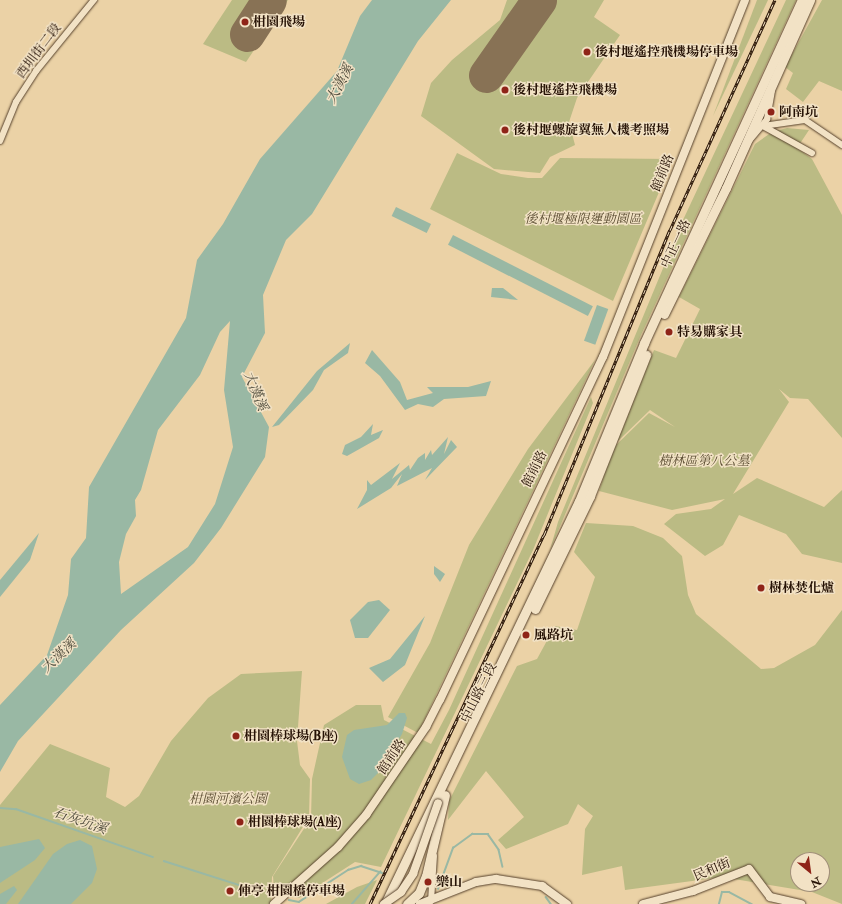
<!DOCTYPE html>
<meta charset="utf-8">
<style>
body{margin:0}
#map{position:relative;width:842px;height:904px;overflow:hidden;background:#ebd2a6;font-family:"IM FELL Double Pica","Noto Serif TC",serif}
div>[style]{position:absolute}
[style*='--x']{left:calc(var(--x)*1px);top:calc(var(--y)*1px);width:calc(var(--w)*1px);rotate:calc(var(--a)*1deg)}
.green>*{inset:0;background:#bbbb84}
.water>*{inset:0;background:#99b8a4;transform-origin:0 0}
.stream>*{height:1.5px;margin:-0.75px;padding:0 0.75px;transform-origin:0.75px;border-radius:0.75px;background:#99b8a4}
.runway>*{height:35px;margin:-17.5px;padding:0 17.5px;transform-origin:17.5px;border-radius:17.5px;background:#887255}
.roads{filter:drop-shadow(0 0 1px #56412c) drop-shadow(0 0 1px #56412c)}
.minor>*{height:6px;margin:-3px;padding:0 3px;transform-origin:3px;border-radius:3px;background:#f2e2c5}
.tertiary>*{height:8px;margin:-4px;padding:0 4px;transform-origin:4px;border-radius:4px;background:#f2e2c5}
.secondary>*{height:9px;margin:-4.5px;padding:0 4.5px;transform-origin:4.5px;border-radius:4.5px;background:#f2e2c5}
.rail>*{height:3px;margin-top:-1.5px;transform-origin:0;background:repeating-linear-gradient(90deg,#f2e2c5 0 4.5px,#251104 0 9px);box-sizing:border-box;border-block:1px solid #251104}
.bridges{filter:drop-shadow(0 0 1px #56412c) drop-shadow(0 0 1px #56412c)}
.tertiary-bridge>*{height:8px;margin:-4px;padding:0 4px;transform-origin:4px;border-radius:4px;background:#f2e2c5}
.dots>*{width:11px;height:11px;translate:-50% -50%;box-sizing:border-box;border:2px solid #f2e2c5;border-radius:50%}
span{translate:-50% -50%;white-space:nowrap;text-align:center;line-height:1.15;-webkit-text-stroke:3px #f2e2c5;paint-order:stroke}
.poi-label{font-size:13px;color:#251104;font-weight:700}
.left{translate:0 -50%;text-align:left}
.street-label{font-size:13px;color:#251104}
.park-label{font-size:13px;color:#5a4c31;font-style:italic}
.water-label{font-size:14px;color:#4e4b3c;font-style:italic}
.north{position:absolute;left:790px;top:852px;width:40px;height:40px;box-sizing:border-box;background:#f2e2c5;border:1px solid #a08e78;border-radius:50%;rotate:151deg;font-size:11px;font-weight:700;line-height:16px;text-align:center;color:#251104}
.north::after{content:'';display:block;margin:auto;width:14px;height:18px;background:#8f2418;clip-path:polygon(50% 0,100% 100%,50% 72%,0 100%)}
</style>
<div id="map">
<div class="green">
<div style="clip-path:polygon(232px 0,288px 0,246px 62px,203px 44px)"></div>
<div style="clip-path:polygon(507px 0,604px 0,594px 17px,620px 35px,577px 98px,569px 122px,575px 145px,550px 157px,540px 173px,494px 169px,421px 116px,431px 83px,452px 60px,500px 20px)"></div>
<div style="clip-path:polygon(757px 0,768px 0,713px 116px)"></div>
<div style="clip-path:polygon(786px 0,796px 0,641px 335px,550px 550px,558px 522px,683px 220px)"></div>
<div style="clip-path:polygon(822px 0,842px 0,842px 91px,819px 81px,803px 102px,786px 89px,793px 73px,785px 67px)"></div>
<div style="clip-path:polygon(787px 128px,809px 130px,797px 148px,812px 159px,842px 215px,842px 438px,808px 399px,790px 398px,779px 389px,789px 402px,733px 494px,757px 478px,824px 507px,842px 490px,842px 563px,802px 554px,786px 534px,739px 515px,723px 545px,705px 556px,664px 524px,676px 514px,711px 509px,725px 499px,672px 510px,599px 491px,613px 448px,649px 413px,675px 427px,650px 410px,617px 442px,654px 350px,676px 358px,700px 309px,679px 297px,755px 144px,772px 132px)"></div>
<div style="clip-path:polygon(457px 153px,501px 174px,528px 178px,542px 178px,560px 158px,673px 159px,613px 301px,430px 209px)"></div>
<div style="clip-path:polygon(595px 360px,418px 733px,388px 717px,430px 643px,469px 545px,528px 449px)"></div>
<div style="clip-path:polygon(591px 397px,593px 403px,533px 550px,381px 867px,355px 862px,299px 898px,274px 890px,273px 876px,311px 818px,312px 779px,324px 725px,356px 705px,381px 705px,384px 720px,431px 744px,449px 710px)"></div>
<div style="clip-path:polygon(evenodd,586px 523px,633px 526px,663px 538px,682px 556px,688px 595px,696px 614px,761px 669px,774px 668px,815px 645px,842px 610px,842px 904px,812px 892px,722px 877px,625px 890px,622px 866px,582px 875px,585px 829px,593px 816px,578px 804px,568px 824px,506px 849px,498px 840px,524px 817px,486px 771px,448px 820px,449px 801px,517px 666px,537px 659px,555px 626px,577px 630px,595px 577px,574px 552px,586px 523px,798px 860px,822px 860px,822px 884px,798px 884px,798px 860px)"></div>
<div style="clip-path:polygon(302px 671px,297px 741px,300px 765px,310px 779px,309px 817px,272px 877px,271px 904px,0 904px,0 805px,50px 744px,110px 768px,106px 797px,125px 807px,139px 796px,171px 741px,208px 698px,241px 674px)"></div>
<div style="clip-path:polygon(377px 880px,365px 904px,326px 904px,357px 887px)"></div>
</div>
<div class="water">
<div style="clip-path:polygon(evenodd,372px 0,451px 0,418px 41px,312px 214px,286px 240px,263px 295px,265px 333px,242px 377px,269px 427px,265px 457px,221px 528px,194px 563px,121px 630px,18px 741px,0 772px,0 705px,47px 655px,68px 595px,71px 559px,86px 538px,89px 487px,186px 318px,197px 260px,223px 224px,260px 159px,337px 71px,360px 16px,372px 0,230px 321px,224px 390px,233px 447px,215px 504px,188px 547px,121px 594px,119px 562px,126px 534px,136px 516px,135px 500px,141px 490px,158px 430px,200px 375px,220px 332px,230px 321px)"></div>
<div style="left:396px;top:207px;width:39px;height:10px;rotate:26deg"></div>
<div style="left:453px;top:235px;width:157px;height:11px;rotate:27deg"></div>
<div style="clip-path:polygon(492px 288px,503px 288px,518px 300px,491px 297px)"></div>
<div style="left:597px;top:305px;width:12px;height:38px;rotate:20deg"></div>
<div style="clip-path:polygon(350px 343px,348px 353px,324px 370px,313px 390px,279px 425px,272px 427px,317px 371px)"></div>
<div style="clip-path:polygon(372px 350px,400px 382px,407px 400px,433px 393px,427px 387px,468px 387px,491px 381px,486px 396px,444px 399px,433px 407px,418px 404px,405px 410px,380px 376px,365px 363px)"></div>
<div style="clip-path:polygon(373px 424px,371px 435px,383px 430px,379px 438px,347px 456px,342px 454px,345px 445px,361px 437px)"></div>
<div style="clip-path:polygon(448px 437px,444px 454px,451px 440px,457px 447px,425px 480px,432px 468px,397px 486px,402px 474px,391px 488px,357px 509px,367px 490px,367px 480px,371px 485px,400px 463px,392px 479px,409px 465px,410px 470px,418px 458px,425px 453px,425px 460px,431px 450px,432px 455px)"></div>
<div style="clip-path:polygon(39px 533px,30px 560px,0 597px,0 580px)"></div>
<div style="clip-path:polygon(434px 566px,445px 574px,440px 582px,434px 574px)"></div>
<div style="clip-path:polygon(379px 600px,390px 610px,368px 638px,355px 638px,350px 620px,368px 602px)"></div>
<div style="clip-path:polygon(425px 616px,405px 665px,383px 682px,369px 668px,390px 659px)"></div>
<div style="clip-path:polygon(399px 713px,405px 713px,407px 718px,402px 734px,379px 772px,371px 780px,359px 784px,350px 779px,342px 757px,347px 735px,354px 730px,387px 725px)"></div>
<div style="clip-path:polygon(39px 839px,45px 848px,35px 860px,0 883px,0 847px)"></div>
<div style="clip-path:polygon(80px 840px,92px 846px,97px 869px,92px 883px,71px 904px,18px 904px,53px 854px,67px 844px)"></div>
<div style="clip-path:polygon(14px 886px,17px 890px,6px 904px,0 904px,0 894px)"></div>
</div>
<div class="stream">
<div style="--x:0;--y:808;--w:16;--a:4"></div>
<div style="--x:16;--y:809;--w:145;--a:19.3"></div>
<div style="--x:164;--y:861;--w:102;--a:17.7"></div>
<div style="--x:438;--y:889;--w:44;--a:-69.9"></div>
<div style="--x:453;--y:848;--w:24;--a:-36"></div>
<div style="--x:472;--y:834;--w:16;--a:0"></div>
<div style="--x:488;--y:834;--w:19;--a:55"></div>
<div style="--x:499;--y:850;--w:17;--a:77"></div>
<div style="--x:546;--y:897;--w:9;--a:54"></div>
<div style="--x:289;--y:900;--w:10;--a:11"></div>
<div style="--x:299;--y:902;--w:59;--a:-33.1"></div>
<div style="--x:348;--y:870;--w:14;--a:-17"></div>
<div style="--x:361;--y:866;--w:22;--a:18"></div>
<div style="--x:352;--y:904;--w:43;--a:-48.8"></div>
<div style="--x:719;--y:904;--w:12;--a:-76"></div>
<div style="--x:722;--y:892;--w:7;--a:0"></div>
<div style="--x:729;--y:892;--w:26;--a:28"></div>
</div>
<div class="runway">
<div style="--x:247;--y:34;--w:40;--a:-57.1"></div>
<div style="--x:486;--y:75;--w:92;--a:-54.8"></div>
</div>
<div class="roads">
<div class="minor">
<div style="--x:763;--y:126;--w:42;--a:-8.1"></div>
<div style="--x:805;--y:120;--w:45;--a:34"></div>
<div style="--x:763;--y:126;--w:56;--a:28.9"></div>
<div style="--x:0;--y:141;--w:42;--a:-67.7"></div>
<div style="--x:16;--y:102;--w:37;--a:-57"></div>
<div style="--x:36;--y:71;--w:92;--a:-50.8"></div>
<div style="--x:748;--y:142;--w:30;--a:-50"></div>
<div style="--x:767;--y:119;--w:28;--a:-80"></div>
<div style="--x:431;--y:901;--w:45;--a:-86.2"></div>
</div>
<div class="tertiary">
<div style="--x:274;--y:904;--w:86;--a:-41.7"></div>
<div style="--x:338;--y:847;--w:43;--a:-48.8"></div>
<div style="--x:366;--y:815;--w:107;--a:-55.7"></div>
<div style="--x:426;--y:727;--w:30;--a:-63"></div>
<div style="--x:440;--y:700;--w:380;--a:-64.6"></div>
<div style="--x:603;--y:357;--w:384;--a:-68.3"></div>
<div style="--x:420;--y:904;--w:60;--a:-21.4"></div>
<div style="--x:476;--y:882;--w:20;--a:-9"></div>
<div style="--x:496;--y:879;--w:47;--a:8.7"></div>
<div style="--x:542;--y:886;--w:31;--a:36"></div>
<div style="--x:643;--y:904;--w:52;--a:-14.6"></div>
<div style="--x:693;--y:891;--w:60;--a:-21.4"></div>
<div style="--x:749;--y:869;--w:35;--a:53"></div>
<div style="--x:770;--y:897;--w:32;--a:13"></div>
</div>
<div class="secondary">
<div style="--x:664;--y:314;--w:140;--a:-63.8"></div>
<div style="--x:726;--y:188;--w:206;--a:-65.9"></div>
<div style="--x:535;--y:609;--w:126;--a:-64"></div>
<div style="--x:590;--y:496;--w:152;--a:-68.3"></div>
<div style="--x:385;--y:904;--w:447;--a:-64.3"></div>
<div style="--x:579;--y:501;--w:171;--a:-67.6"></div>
<div style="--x:644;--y:343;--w:378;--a:-65.3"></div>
<div style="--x:407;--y:904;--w:16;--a:-43"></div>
<div style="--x:419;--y:893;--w:18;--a:-68"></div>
<div style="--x:426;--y:876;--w:83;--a:-76.8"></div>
</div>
</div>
<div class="rail">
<div style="--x:370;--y:904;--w:408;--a:-64.8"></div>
<div style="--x:544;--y:535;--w:330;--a:-67.6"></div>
<div style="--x:670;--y:230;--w:253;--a:-65.5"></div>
</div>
<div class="bridges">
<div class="tertiary-bridge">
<div style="--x:384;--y:904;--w:21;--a:-35"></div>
<div style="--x:401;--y:892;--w:22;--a:-56"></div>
<div style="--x:413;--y:874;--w:75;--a:-70.6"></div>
</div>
</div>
<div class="dots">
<div style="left:245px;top:22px;background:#8f2418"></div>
<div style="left:587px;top:52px;background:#8f2418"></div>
<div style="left:505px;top:90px;background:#8f2418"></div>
<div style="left:771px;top:112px;background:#8f2418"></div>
<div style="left:505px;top:130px;background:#8f2418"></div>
<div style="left:669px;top:332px;background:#8f2418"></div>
<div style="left:761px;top:588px;background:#8f2418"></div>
<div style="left:526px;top:635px;background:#8f2418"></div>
<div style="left:236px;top:736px;background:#8f2418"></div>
<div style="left:240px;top:822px;background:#8f2418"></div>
<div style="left:428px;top:882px;background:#8f2418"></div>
<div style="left:230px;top:891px;background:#8f2418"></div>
</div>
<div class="poi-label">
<span class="left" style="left:253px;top:22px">柑園飛場</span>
<span class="left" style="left:595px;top:52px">後村堰遙控飛機場停車場</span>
<span class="left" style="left:513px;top:90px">後村堰遙控飛機場</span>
<span class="left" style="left:779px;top:112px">阿南坑</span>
<span class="left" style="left:513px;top:130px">後村堰螺旋翼無人機考照場</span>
<span class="left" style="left:677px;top:332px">特易購家具</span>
<span class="left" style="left:769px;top:588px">樹林焚化爐</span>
<span class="left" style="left:534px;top:635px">風路坑</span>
<span class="left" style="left:244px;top:736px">柑園棒球場(B座)</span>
<span class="left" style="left:248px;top:822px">柑園棒球場(A座)</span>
<span class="left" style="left:436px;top:882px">樂山</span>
<span class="left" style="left:238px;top:891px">俥亭 柑園橋停車場</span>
</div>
<div class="street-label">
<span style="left:39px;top:51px;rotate:-53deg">西圳街二段</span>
<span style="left:663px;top:173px;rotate:-68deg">館前路</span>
<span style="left:676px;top:244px;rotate:-65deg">中正一路</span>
<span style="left:535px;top:469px;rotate:-64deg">館前路</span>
<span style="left:479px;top:693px;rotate:-64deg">中山路三段</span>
<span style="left:392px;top:757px;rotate:-56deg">館前路</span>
<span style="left:712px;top:870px;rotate:-23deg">民和街</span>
</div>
<div class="park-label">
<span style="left:583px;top:219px">後村堰極限運動園區</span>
<span style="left:704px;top:461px">樹林區第八公墓</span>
<span style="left:228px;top:799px">柑園河濱公園</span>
</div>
<div class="water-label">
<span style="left:340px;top:84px;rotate:-62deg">大漢溪</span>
<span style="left:255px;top:391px;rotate:67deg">大漢溪</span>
<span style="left:59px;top:656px;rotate:-43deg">大漢溪</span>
<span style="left:80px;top:821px;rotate:19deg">石灰坑溪</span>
</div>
<div class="north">N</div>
</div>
